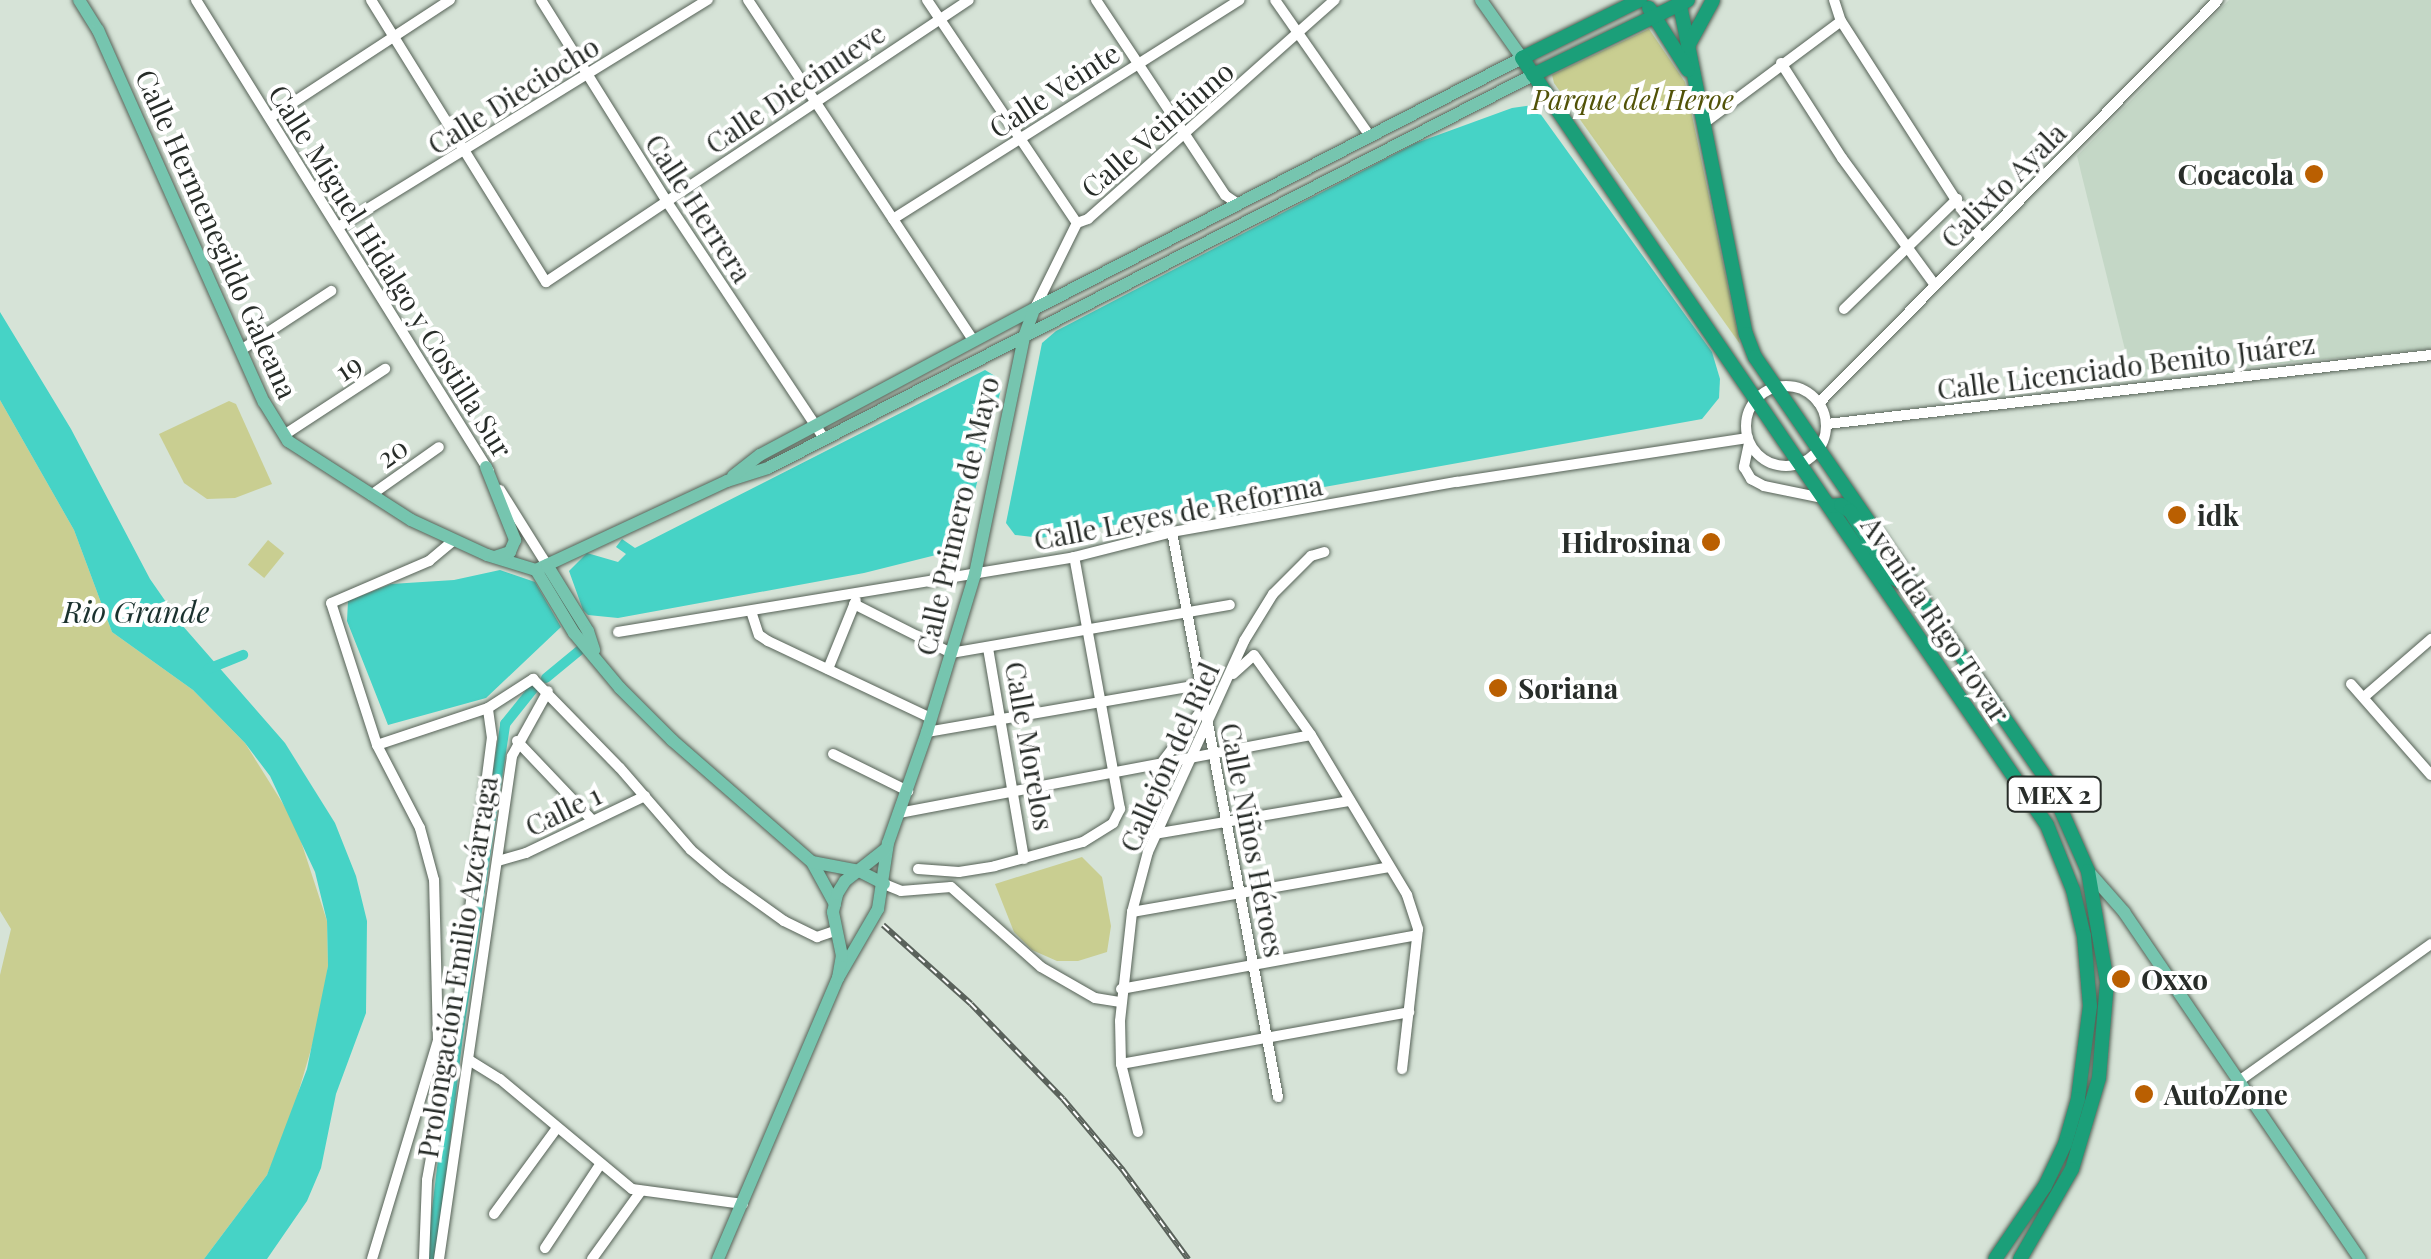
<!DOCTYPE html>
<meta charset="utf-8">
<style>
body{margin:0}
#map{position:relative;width:2431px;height:1259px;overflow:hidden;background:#d6e3d7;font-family:"Playfair Display",serif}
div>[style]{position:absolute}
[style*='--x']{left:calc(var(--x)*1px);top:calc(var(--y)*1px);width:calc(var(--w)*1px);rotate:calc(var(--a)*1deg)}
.built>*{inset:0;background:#c4d7c6}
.green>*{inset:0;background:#c9ce91;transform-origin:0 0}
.water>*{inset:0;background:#46d3c6}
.canal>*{height:10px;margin:-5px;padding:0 5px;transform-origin:5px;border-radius:5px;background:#46d3c6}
.roads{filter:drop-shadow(0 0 2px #566257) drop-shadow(0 0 2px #566257)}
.minor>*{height:10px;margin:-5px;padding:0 5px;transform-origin:5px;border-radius:5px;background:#fff}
.minor>.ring{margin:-5px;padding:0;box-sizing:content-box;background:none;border:10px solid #fff;border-radius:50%}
.major>*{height:12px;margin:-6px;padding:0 6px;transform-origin:6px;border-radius:6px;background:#76c5af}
.highway>*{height:14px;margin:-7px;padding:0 7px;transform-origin:7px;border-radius:7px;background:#1b9f79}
.rail>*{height:6px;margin-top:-3px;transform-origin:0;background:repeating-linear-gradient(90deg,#fff 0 8px,#5a625b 0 16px);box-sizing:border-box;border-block:2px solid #5a625b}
.dots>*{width:28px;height:28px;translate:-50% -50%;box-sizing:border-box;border:5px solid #fff;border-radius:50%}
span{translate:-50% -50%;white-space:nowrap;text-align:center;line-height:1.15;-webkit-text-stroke:8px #fff;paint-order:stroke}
.shield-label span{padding:2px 8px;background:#fff;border:2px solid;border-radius:8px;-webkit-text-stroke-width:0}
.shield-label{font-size:25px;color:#282d29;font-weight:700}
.street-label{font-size:28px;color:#282d29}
.park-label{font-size:28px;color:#515207;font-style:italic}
.poi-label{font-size:28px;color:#282d29;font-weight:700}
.right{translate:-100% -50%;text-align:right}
.left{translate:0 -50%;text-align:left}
.water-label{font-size:30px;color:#1a312e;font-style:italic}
</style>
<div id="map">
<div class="built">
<div style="clip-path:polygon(2229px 0,2431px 0,2431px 349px,2132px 378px,2077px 156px)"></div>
</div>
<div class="green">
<div style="clip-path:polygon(1649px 29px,1685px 82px,1740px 344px,1554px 83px,1552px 75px)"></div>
<div style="clip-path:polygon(0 400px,74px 530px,112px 632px,193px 690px,245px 743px,295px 823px,327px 921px,328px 966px,322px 1012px,289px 1124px,267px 1175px,204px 1259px,0 1259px,0 975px,11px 929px,0 911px)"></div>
<div style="clip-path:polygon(229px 401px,236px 404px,272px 484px,235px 498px,207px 499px,184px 483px,159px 434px)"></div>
<div style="left:268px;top:540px;width:21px;height:32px;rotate:39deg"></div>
<div style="clip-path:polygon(1082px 857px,1102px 877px,1111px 926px,1107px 952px,1078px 961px,1057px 961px,1032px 950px,1014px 932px,995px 884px)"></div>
</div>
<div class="water">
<div style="clip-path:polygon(1534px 105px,1712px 352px,1720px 379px,1719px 398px,1702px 419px,1041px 538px,1015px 535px,1006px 523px,1042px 343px,1056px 331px,1416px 143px,1512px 108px)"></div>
<div style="clip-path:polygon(0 312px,71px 429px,150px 579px,182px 625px,285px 743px,335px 823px,356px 876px,367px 921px,366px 1013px,336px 1094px,321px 1168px,307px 1201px,267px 1259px,204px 1259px,267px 1175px,307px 1069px,328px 966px,327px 921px,315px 872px,270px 776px,245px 743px,193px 690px,112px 632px,74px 530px,0 400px)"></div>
<div style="clip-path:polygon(985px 370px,995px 376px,1001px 389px,960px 549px,864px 573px,618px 618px,588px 615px,583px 610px,569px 571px,587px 553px,618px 562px,626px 554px,616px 547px,622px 539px,635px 548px)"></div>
<div style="clip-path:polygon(500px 570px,535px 582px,561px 627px,486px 698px,388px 725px,347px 621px,348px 601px,391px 584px,454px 580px)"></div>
</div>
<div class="canal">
<div style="--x:208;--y:669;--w:38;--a:-22"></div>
<div style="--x:546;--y:678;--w:44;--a:-39.5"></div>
<div style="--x:431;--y:1259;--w:218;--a:-83.1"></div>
<div style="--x:457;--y:1043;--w:323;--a:-81.4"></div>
<div style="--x:505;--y:724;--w:45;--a:-51.3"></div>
</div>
<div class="roads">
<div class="minor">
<div style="--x:196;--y:0;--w:555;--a:58.12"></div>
<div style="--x:371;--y:0;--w:332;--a:58.2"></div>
<div style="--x:546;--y:282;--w:508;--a:-33.69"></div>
<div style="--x:541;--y:0;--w:238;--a:58"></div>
<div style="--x:667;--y:202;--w:283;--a:56.4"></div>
<div style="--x:748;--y:0;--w:409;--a:56.5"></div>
<div style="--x:927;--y:0;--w:269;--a:56.1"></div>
<div style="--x:1096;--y:0;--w:234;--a:56.5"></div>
<div style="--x:1225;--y:195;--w:16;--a:35"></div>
<div style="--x:1275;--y:0;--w:166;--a:55.1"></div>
<div style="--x:1834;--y:0;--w:22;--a:72"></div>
<div style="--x:1841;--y:21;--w:259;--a:57.3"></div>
<div style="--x:1781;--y:63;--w:113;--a:57.3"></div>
<div style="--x:1842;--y:158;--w:157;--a:53.8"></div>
<div style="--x:271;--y:117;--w:214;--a:-33.2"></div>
<div style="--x:1703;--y:124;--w:172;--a:-36.7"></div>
<div style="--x:893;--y:219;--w:410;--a:-32.3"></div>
<div style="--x:340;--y:226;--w:432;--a:-31.6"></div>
<div style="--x:1035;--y:308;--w:95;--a:-63.7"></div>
<div style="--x:1077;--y:223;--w:12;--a:-20"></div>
<div style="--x:1088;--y:219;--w:330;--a:-41.6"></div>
<div style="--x:1844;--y:309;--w:158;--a:-44.2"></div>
<div style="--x:241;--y:350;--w:108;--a:-33.2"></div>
<div class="ring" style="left:1746px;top:386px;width:70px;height:70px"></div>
<div style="--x:1819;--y:403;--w:567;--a:-45.29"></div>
<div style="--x:1827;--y:424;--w:608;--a:-6.52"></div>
<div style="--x:284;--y:435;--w:121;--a:-33.2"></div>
<div style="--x:1749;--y:443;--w:25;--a:102"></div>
<div style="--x:1744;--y:467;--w:14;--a:60"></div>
<div style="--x:1751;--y:479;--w:15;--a:28"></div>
<div style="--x:1764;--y:486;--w:59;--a:11.7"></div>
<div style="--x:500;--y:490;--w:89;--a:57.9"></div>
<div style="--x:371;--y:495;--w:83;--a:-35.2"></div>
<div style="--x:1172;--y:532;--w:575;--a:79.37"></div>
<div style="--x:854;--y:604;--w:109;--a:26.8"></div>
<div style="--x:951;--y:653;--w:283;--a:-9.8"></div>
<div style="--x:751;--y:611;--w:25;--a:72"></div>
<div style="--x:759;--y:635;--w:11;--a:34"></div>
<div style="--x:768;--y:641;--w:180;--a:25.3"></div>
<div style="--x:618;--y:632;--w:462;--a:-9.3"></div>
<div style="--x:1074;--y:557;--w:101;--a:-14.3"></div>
<div style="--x:1172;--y:532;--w:289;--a:-10"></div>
<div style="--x:1457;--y:482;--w:294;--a:-8.6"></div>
<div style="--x:988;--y:648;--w:214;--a:80.3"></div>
<div style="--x:828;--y:669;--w:74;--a:-67.9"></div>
<div style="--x:1233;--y:674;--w:28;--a:-42"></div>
<div style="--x:1254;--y:655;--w:98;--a:54.5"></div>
<div style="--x:1311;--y:735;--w:187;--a:59"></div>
<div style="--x:1407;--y:895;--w:36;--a:72"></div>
<div style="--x:1418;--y:929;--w:141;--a:96.5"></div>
<div style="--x:2351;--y:684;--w:121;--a:48.7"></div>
<div style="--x:2364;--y:697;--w:89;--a:-40.9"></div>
<div style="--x:927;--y:732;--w:276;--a:-9.8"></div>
<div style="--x:517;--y:741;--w:109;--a:46.5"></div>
<div style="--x:377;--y:745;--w:117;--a:-18.4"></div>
<div style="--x:488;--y:708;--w:54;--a:-32.8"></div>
<div style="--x:533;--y:679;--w:124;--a:45.7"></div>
<div style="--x:620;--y:768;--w:108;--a:49.1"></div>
<div style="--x:691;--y:850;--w:43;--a:40.3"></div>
<div style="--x:724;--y:878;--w:74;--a:35.6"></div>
<div style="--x:784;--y:921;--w:37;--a:26"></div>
<div style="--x:817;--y:937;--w:21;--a:-19"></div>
<div style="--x:833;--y:754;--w:84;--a:26.3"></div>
<div style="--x:1163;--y:761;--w:68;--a:-52.8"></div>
<div style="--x:899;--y:813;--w:419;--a:-10.7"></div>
<div style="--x:1154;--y:834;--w:199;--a:-9.6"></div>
<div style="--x:498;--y:861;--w:29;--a:-16"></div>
<div style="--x:526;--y:853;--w:132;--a:-25.6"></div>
<div style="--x:918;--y:869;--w:41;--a:4.2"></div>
<div style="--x:959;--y:872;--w:36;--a:-9"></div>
<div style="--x:995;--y:866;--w:91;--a:-15.3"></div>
<div style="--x:1083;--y:842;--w:36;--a:-32"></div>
<div style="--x:1113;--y:823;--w:16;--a:-63"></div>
<div style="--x:1120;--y:809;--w:256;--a:-100.3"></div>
<div style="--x:884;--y:884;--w:18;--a:22"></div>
<div style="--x:901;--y:891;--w:50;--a:-4.6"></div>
<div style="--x:951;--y:887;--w:120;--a:41.6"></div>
<div style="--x:1041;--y:967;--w:62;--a:29.9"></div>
<div style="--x:1095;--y:998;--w:26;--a:9"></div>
<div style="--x:1132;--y:912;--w:261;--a:-9.9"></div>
<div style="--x:1121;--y:989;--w:301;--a:-10.3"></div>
<div style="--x:469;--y:1060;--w:36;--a:32"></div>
<div style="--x:500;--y:1079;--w:172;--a:39.8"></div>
<div style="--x:632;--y:1189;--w:112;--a:7.7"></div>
<div style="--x:1121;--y:1064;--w:293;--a:-10.2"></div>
<div style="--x:2239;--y:1081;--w:236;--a:-35.5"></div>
<div style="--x:1138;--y:1132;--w:70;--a:-104"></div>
<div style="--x:1121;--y:1064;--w:43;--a:-91.3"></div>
<div style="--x:1120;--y:1021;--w:110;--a:-83.7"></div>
<div style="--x:1132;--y:912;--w:62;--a:-75.1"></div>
<div style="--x:1148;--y:852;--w:232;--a:-65.5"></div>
<div style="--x:1244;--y:641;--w:55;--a:-58.3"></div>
<div style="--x:1273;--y:594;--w:54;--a:-45"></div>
<div style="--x:1311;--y:556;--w:14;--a:-17"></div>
<div style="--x:494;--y:1214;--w:107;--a:-53.8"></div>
<div style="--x:545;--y:1248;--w:98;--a:-56.6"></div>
<div style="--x:372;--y:1259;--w:228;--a:-73.2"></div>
<div style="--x:438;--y:1041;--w:161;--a:-91.4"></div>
<div style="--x:434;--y:880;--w:54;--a:-105.1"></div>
<div style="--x:420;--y:828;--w:93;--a:-117.4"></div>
<div style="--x:377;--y:745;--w:149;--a:-107.9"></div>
<div style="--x:331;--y:603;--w:107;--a:-23.2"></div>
<div style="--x:429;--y:561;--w:31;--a:-40"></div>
<div style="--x:424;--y:1259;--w:79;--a:-87.8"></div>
<div style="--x:427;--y:1180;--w:165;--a:-79.9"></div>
<div style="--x:456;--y:1018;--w:282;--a:-82.7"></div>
<div style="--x:492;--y:738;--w:30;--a:-98"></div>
<div style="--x:439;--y:1259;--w:508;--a:-81.74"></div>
<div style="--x:512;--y:756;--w:74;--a:-61"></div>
<div style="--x:592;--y:1259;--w:84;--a:-54.2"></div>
</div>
<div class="major">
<div style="--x:79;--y:0;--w:36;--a:58"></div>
<div style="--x:98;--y:30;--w:407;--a:66"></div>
<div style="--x:264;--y:402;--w:46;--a:58.4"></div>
<div style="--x:288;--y:441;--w:146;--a:32.7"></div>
<div style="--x:411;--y:520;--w:84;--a:24.7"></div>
<div style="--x:487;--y:555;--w:51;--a:17"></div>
<div style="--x:536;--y:570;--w:211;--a:-25"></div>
<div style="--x:727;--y:481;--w:43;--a:-17.6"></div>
<div style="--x:768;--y:468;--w:860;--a:-27.19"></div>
<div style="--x:486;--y:467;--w:79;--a:68.3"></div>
<div style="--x:515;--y:540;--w:13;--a:113"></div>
<div style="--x:510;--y:552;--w:16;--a:162"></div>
<div style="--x:733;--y:476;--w:34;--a:-38"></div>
<div style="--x:760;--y:455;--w:310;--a:-28.1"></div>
<div style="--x:1034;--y:309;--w:549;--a:-27.22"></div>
<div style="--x:1522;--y:58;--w:71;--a:-125.3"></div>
<div style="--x:547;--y:565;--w:78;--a:58.2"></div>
<div style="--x:588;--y:631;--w:20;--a:72"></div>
<div style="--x:536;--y:570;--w:74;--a:58.9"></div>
<div style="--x:574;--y:633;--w:72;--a:50.1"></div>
<div style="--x:620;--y:688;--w:74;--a:45"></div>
<div style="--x:672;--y:740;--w:186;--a:41.1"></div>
<div style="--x:812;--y:862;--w:48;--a:61.3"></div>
<div style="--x:812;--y:862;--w:48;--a:10.8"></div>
<div style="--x:859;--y:871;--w:28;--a:27"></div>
<div style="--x:2088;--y:871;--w:55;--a:48.7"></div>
<div style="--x:2124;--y:912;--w:420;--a:55.8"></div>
<div style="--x:838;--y:978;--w:80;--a:-59.9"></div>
<div style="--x:878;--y:909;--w:67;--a:-81.4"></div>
<div style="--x:888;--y:843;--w:118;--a:-70.6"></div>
<div style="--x:927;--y:732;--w:165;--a:-73.1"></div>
<div style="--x:975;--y:574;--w:242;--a:-78.3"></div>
<div style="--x:1024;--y:337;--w:30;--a:-70"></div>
<div style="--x:718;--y:1259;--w:306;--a:-66.9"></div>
<div style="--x:838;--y:978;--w:22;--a:-80"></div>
<div style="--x:842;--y:956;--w:45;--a:-101.6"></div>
<div style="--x:833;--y:912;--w:18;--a:-77"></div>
<div style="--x:837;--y:894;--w:15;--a:-58"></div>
<div style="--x:845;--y:881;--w:53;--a:-38.2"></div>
</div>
<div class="highway">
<div style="--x:1640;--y:0;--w:131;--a:153.8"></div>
<div style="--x:1522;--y:58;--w:929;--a:55.61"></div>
<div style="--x:2047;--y:825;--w:70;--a:68.2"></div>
<div style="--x:2073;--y:890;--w:47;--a:76.6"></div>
<div style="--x:2084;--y:936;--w:70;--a:85.1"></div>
<div style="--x:2090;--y:1006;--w:94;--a:97.4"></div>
<div style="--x:2078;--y:1099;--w:47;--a:106.1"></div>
<div style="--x:2065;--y:1144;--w:47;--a:115.5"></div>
<div style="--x:2045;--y:1186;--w:88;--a:124.4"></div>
<div style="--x:1679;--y:0;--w:341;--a:78.7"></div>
<div style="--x:1746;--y:334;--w:25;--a:69"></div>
<div style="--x:1755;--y:357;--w:518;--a:55.39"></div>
<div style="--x:2049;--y:783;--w:96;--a:66.1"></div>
<div style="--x:2088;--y:871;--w:113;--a:80.3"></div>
<div style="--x:2107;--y:982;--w:96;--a:94.8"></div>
<div style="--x:2099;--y:1078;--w:95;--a:106.5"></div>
<div style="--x:2072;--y:1169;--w:104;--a:120"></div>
<div style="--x:1649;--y:8;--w:73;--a:57.8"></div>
<div style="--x:1688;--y:46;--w:52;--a:-61.5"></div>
<div style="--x:1533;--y:75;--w:172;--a:-25.8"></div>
<div style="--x:1829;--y:506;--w:12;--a:-5"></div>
<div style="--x:1841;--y:505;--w:11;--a:34"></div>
<div style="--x:1850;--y:511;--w:78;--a:57.5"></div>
<div style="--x:1892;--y:577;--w:22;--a:30"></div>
</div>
</div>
<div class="rail">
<div style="--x:883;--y:925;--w:118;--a:41.9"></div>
<div style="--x:971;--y:1004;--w:132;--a:45.9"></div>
<div style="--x:1063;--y:1099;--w:92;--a:49.9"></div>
<div style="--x:1122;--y:1169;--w:112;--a:53.7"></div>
</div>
<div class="dots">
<div style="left:2314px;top:174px;background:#ba5f01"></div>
<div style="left:2177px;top:515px;background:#ba5f01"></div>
<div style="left:1711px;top:542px;background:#ba5f01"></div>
<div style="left:1498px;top:688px;background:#ba5f01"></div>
<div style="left:2121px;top:979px;background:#ba5f01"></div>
<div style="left:2144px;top:1094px;background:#ba5f01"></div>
</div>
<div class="shield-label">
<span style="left:2054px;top:794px">MEX 2</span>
</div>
<div class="street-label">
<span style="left:795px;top:88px;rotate:-34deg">Calle Diecinueve</span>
<span style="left:1054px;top:90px;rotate:-33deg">Calle Veinte</span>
<span style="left:513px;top:95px;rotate:-32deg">Calle Dieciocho</span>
<span style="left:1157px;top:129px;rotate:-41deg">Calle Veintiuno</span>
<span style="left:2003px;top:185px;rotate:-45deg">Calixto Ayala</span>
<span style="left:699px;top:208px;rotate:57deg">Calle Herrera</span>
<span style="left:217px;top:234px;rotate:66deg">Calle Hermenegildo Galeana</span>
<span style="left:391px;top:271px;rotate:58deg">Calle Miguel Hidalgo y Costilla Sur</span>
<span style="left:2126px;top:366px;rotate:-7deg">Calle Licenciado Benito Juárez</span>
<span style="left:348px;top:367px;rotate:-33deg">19</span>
<span style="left:392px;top:452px;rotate:-35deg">20</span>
<span style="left:1178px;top:512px;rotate:-11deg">Calle Leyes de Reforma</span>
<span style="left:957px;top:516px;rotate:-77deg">Calle Primero de Mayo</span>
<span style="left:1936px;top:619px;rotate:56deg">Avenida Rigo Tovar</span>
<span style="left:1030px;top:746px;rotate:80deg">Calle Morelos</span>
<span style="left:1169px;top:757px;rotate:-66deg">Callejón del Riel</span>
<span style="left:563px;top:810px;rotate:-26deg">Calle 1</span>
<span style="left:1253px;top:840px;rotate:79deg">Calle Niños Héroes</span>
<span style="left:457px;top:967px;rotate:-81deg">Prolongación Emilio Azcárraga</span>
</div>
<div class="park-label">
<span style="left:1633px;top:99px">Parque del Heroe</span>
</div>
<div class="poi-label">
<span class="right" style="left:2294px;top:174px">Cocacola</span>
<span class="left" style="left:2197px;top:515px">idk</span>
<span class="right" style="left:1691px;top:542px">Hidrosina</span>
<span class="left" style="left:1518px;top:688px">Soriana</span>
<span class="left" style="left:2141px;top:979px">Oxxo</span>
<span class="left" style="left:2164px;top:1094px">AutoZone</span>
</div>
<div class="water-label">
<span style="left:136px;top:611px">Rio Grande</span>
</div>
</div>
